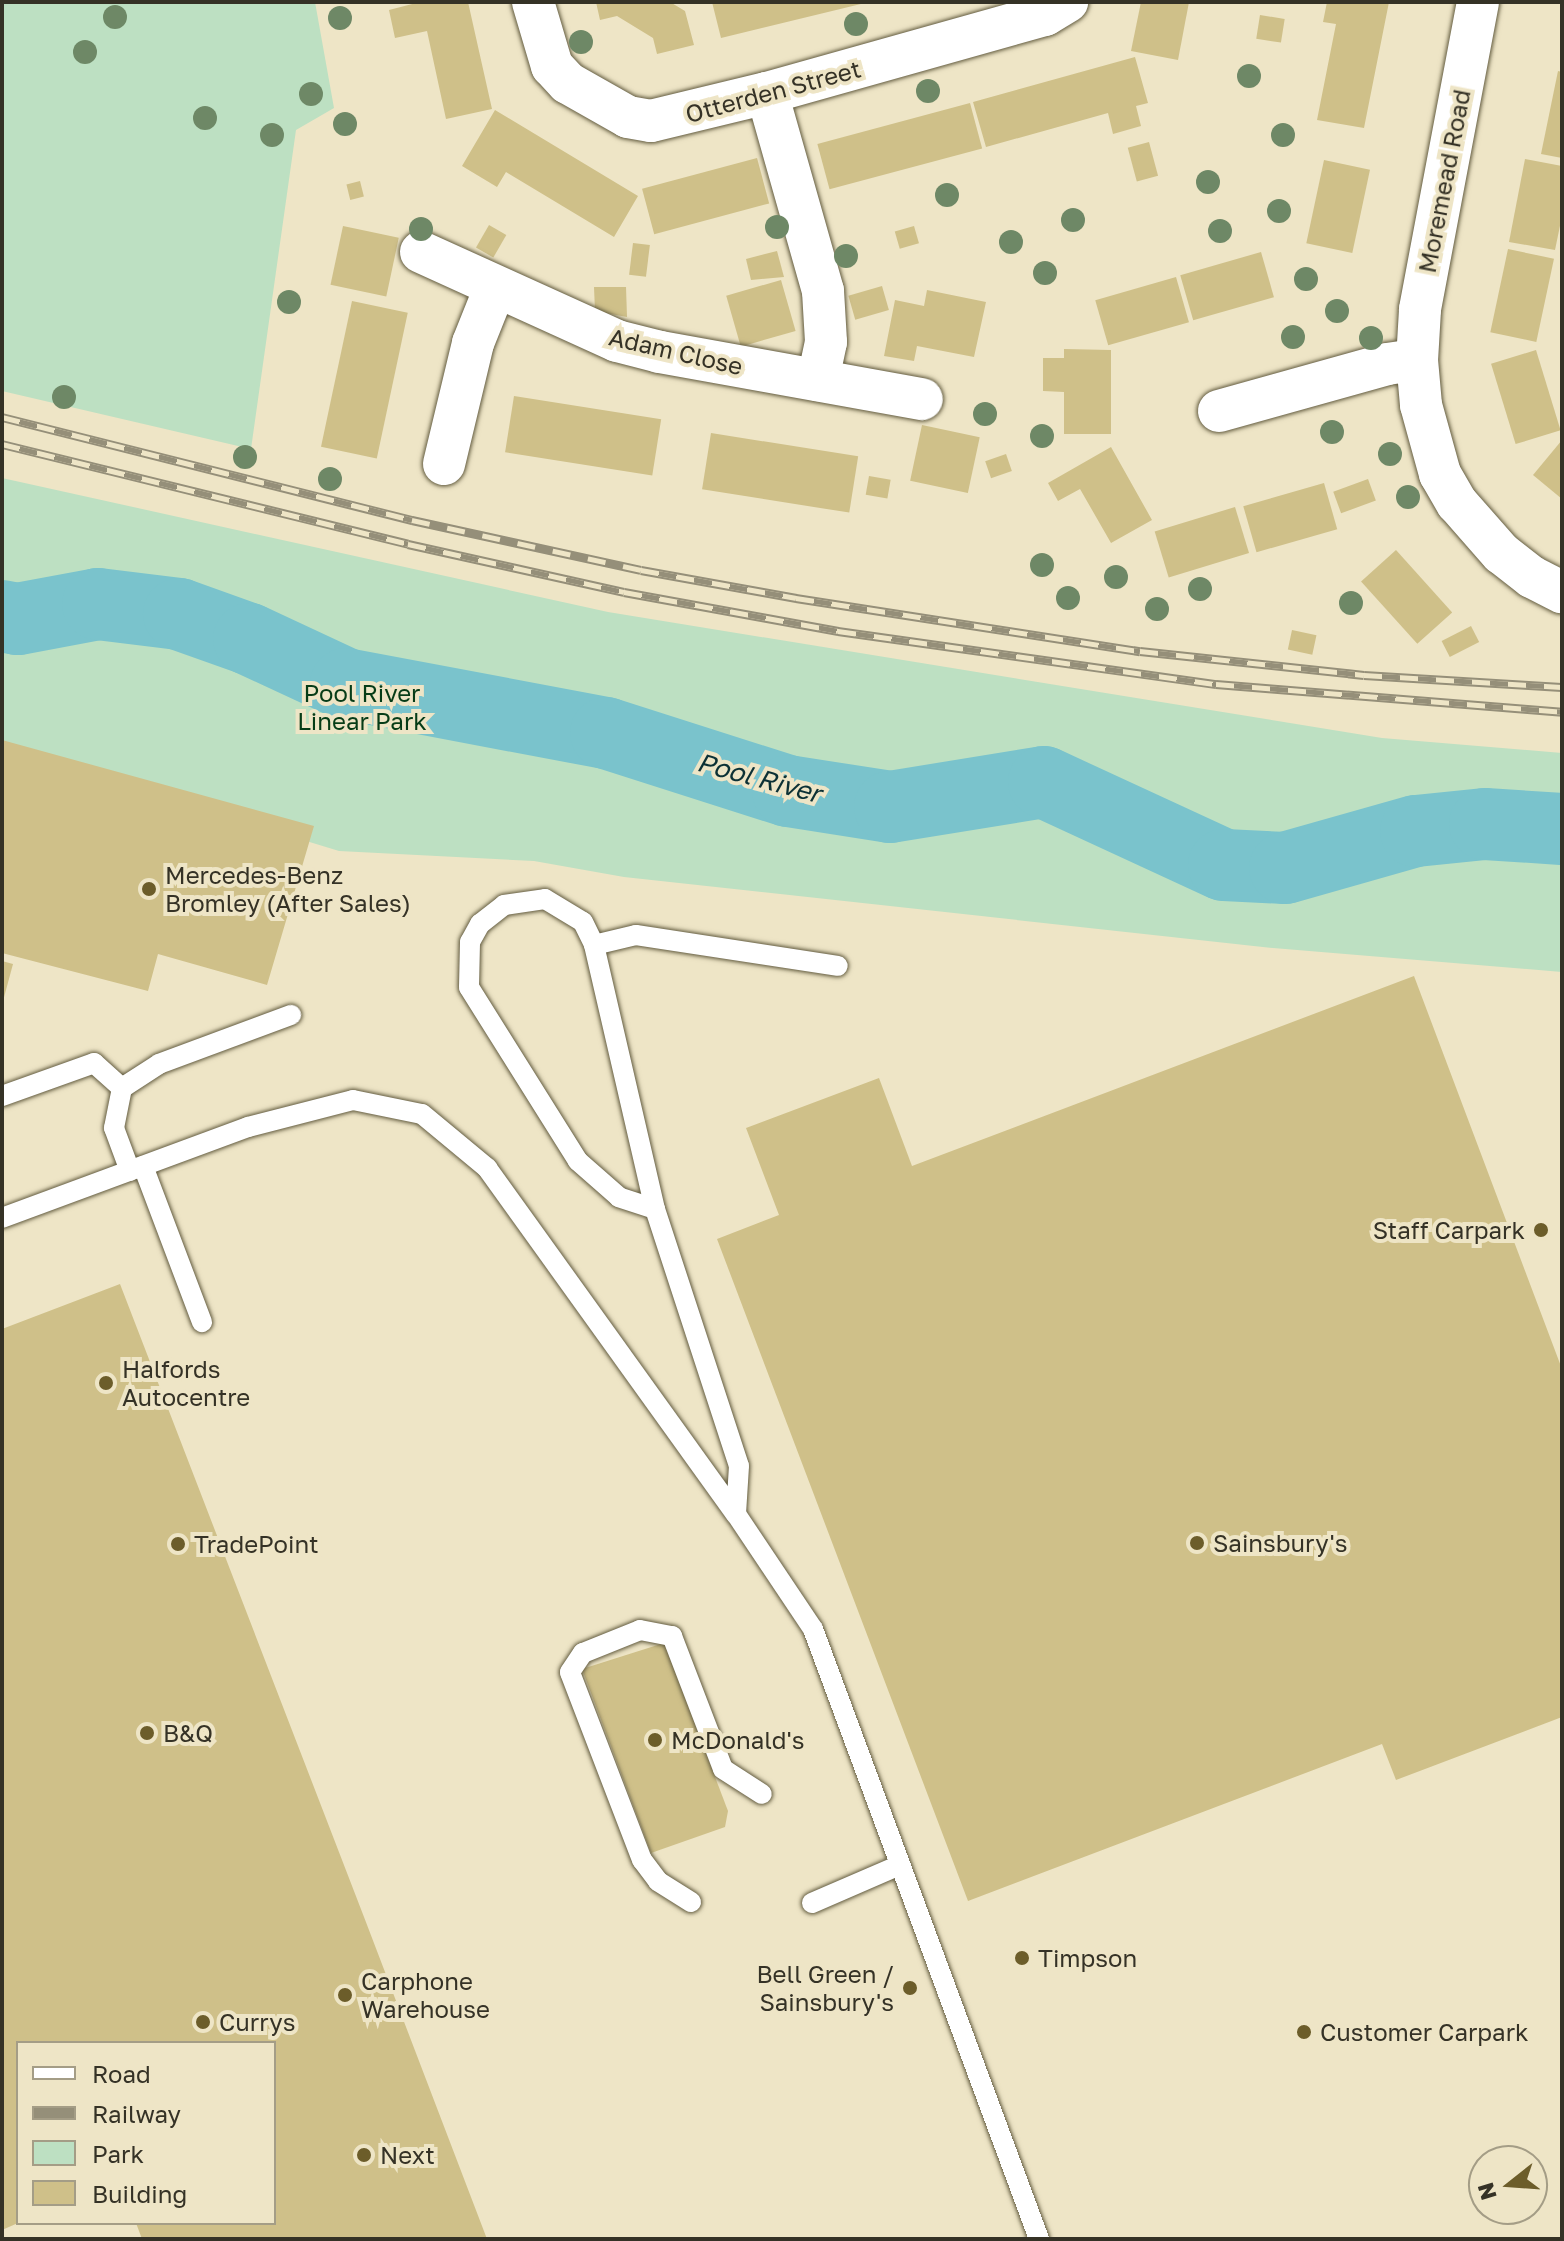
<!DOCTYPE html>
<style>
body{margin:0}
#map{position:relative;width:1564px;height:2241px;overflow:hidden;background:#eee5c6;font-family:"Golos Text",sans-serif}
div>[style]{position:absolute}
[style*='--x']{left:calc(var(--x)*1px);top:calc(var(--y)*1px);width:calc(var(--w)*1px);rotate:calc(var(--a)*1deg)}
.green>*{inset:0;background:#bde0c2}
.river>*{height:72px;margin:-36px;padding:0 36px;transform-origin:36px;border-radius:36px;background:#7ac3cc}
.building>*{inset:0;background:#cfc089;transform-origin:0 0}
.roads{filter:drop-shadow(0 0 2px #635c40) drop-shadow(0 0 2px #635c40)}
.service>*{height:20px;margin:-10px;padding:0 10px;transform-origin:10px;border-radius:10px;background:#fff}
.minor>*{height:42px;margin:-21px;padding:0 21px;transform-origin:21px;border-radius:21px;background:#fff}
.rail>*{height:9px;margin-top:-4.5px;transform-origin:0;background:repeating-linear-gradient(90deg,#eee5c6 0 18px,#958f79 0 36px);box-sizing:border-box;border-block:2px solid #958f79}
.trees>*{width:24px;height:24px;margin:-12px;border-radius:50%;background:#6e8866}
.dots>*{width:22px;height:22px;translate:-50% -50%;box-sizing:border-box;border:4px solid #eee5c6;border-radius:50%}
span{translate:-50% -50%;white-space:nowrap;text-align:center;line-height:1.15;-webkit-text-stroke:8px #eee5c6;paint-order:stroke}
.street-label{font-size:24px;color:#353226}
.park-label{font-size:24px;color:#063c17}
.poi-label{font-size:24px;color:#353226}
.left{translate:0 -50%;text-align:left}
.right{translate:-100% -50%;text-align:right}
.water-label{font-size:26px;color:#0c3135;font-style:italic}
.frame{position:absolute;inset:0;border:4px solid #353226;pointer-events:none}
.legend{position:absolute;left:16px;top:2041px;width:260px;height:184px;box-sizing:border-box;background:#eee5c6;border:2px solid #a49d86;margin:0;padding:10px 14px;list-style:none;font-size:24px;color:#353226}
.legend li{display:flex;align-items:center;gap:16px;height:40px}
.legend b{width:40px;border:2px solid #a49d86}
.north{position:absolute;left:1468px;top:2145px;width:80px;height:80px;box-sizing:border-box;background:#eee5c6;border:2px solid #a49d86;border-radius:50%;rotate:253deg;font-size:22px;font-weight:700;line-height:32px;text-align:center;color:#353226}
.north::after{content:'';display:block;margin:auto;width:28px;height:36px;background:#6c5d2a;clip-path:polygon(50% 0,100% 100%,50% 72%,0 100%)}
</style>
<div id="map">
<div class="green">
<div style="clip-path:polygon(2px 2px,315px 2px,334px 108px,296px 130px,251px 449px,2px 391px)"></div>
<div style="clip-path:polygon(2px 478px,608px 612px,1382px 738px,1562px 753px,1562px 972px,1273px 948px,624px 877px,534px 861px,339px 851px,2px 748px)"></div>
</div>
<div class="river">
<div style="--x:2;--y:616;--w:16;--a:11"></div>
<div style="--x:18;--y:619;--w:81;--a:-10.6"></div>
<div style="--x:98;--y:604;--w:82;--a:7"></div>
<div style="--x:179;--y:614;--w:74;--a:19.7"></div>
<div style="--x:249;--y:639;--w:107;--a:24.9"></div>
<div style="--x:346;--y:684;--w:265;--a:10.7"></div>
<div style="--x:606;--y:733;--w:191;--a:17.7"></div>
<div style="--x:788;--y:791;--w:103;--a:8.9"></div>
<div style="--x:890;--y:807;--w:156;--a:-9.2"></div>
<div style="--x:1044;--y:782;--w:198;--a:24.8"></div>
<div style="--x:1224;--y:865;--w:61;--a:2.8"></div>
<div style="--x:1285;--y:868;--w:136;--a:-15.8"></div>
<div style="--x:1416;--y:831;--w:69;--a:-5.8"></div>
<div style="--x:1485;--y:824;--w:77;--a:3.7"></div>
</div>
<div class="building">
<div style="clip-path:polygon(420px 2px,468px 2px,492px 109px,446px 119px,427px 31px,395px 38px,389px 10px)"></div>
<div style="clip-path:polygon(596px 2px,670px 2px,685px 11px,694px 45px,657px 54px,653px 38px,617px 16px,600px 20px)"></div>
<div style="clip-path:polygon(712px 2px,865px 2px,865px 3px,721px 38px)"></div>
<div style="clip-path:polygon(1141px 2px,1189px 2px,1178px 60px,1131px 51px)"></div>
<div style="clip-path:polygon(1327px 2px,1389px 2px,1364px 128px,1317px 120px,1336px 24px,1323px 22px)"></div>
<div style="left:1260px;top:15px;width:25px;height:24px;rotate:9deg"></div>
<div style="clip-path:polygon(1135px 57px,1148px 103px,1136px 106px,1141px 126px,1113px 134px,1108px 113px,986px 147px,973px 102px)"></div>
<div style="clip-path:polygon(1558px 71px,1562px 72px,1562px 158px,1541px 154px)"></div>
<div style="left:970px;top:103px;width:47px;height:158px;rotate:75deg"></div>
<div style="clip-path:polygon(495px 110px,638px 196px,614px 237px,506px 172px,497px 187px,462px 166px)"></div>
<div style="left:1149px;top:142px;width:35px;height:22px;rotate:75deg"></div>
<div style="left:757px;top:158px;width:47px;height:119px;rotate:75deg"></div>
<div style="clip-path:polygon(1525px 159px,1562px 166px,1562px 216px,1555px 250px,1509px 242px)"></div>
<div style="left:1324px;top:160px;width:47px;height:85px;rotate:12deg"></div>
<div style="left:360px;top:181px;width:16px;height:14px;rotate:76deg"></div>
<div style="left:489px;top:225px;width:20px;height:26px;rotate:30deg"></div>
<div style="left:343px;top:226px;width:57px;height:60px;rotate:12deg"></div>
<div style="left:914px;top:226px;width:18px;height:20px;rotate:74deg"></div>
<div style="left:633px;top:243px;width:17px;height:32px;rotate:7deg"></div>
<div style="left:1508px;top:249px;width:47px;height:85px;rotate:12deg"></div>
<div style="clip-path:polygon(777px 251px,784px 277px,751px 280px,746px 259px)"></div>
<div style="left:1261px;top:252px;width:47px;height:84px;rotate:74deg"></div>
<div style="left:1176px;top:277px;width:47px;height:84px;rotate:74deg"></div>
<div style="left:781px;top:280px;width:53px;height:57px;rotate:74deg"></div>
<div style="left:882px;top:286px;width:25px;height:35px;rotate:74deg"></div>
<div style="clip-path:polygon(594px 287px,626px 287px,627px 317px,595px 311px)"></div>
<div style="clip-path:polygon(927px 290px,986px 302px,974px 357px,917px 346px,914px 361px,884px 356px,895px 300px,924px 306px)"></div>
<div style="left:352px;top:301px;width:57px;height:149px;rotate:12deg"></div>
<div style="clip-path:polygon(1064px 349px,1111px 350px,1111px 434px,1064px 434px,1064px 392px,1043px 391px,1043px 358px,1064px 358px)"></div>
<div style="left:1536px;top:350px;width:84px;height:47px;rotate:73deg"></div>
<div style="left:514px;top:396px;width:149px;height:57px;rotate:9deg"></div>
<div style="left:922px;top:425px;width:59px;height:57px;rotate:12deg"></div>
<div style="left:711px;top:433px;width:149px;height:57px;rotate:9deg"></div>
<div style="clip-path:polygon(1562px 440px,1562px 499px,1533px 475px)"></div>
<div style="clip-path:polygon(1111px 447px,1152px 520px,1111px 543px,1080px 489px,1058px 501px,1048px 483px)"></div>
<div style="left:1006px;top:454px;width:18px;height:22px;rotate:71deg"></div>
<div style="left:869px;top:476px;width:22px;height:19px;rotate:10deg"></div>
<div style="left:1368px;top:479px;width:23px;height:37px;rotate:70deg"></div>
<div style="left:1324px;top:483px;width:48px;height:84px;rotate:74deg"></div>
<div style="left:1235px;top:507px;width:48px;height:84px;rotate:73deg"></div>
<div style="left:1396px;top:550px;width:84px;height:47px;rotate:48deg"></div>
<div style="left:1471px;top:626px;width:18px;height:33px;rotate:63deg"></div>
<div style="left:1292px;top:630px;width:25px;height:20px;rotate:12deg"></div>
<div style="clip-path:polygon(2px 740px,314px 826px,267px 985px,158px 954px,148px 991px,2px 953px)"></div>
<div style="clip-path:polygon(2px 961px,13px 964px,3px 1001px,2px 1001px)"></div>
<div style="clip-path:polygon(1414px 976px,1562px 1369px,1562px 1717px,1396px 1780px,1382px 1744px,968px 1901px,717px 1239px,779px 1215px,746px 1128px,879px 1078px,912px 1166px)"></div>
<div style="clip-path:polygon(120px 1284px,364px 1917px,487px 2239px,142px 2239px,136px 2223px,274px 2223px,274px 2043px,18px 2043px,18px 2223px,2px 2230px,2px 1329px)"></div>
<div style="clip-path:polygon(664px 1643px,728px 1811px,725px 1827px,651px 1853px,582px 1669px)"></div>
</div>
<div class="roads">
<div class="service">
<div style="--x:594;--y:945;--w:43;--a:-13.4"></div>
<div style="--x:636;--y:935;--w:204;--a:8.7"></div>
<div style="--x:2;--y:1096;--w:98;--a:-19.7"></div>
<div style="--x:94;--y:1063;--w:38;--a:42"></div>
<div style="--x:143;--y:1166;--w:167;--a:69.3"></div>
<div style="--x:130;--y:1171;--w:46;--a:-110.4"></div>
<div style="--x:114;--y:1128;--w:41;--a:-78.7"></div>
<div style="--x:122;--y:1088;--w:44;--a:-33"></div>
<div style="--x:159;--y:1064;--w:141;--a:-20.4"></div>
<div style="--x:655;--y:1209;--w:38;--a:-162"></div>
<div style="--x:619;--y:1197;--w:55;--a:-138.7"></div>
<div style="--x:578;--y:1161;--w:205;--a:-122.1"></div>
<div style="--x:469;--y:987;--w:45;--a:-88.7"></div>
<div style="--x:470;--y:942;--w:21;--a:-61"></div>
<div style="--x:480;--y:924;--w:31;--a:-38"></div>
<div style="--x:504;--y:905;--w:41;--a:-8.3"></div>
<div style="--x:545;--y:899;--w:44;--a:31.2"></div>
<div style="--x:583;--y:922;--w:25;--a:64"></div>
<div style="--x:594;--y:945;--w:271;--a:77"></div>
<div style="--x:655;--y:1209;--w:270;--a:71.9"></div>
<div style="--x:739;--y:1466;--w:48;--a:93.6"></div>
<div style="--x:736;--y:1514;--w:138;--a:56.2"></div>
<div style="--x:813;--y:1629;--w:651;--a:69.67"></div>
<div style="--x:2;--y:1218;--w:262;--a:-20.3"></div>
<div style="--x:248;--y:1127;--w:108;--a:-14.4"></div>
<div style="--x:353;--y:1100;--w:70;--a:11.5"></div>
<div style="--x:422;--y:1114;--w:85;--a:39.7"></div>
<div style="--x:487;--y:1168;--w:426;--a:54.3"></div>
<div style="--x:691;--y:1902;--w:39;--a:-148"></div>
<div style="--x:658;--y:1881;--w:26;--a:-127"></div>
<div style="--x:642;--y:1860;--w:201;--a:-111"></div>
<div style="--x:570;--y:1672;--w:23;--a:-56"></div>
<div style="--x:583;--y:1653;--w:61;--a:-22"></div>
<div style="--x:640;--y:1630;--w:33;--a:11"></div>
<div style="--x:672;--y:1636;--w:142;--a:69"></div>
<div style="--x:723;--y:1769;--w:46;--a:32.7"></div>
<div style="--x:812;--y:1903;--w:96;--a:-23.4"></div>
</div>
<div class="minor">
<div style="--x:533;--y:2;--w:67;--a:73.5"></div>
<div style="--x:552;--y:66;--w:23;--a:47"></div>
<div style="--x:568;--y:83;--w:69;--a:29.5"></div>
<div style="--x:628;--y:117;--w:23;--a:10"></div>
<div style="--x:651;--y:121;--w:119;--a:-13.6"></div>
<div style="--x:767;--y:93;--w:289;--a:-15.7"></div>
<div style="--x:1045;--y:15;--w:26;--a:-31"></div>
<div style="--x:1478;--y:2;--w:313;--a:100.7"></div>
<div style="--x:1420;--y:310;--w:50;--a:93.4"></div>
<div style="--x:1417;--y:360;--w:45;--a:84.9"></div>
<div style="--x:1421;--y:405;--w:72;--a:74.6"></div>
<div style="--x:1440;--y:474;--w:34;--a:60"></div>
<div style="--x:1457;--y:503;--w:67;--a:48.7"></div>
<div style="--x:1501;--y:553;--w:39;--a:38"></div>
<div style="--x:1532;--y:577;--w:34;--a:27"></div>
<div style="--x:767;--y:93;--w:206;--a:74.2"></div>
<div style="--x:823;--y:291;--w:51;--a:86.6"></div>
<div style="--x:826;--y:342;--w:39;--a:102"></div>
<div style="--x:421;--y:252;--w:215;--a:24.4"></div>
<div style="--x:617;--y:341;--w:44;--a:14.3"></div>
<div style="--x:660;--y:352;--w:266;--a:10.2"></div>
<div style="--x:1219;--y:411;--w:174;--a:-15.6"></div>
<div style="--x:1387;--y:364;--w:30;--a:-8"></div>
<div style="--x:444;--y:464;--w:124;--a:-76.5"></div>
<div style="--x:473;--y:343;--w:59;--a:-68.2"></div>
</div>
</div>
<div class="rail">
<div style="--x:2;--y:417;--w:423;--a:14.1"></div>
<div style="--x:412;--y:520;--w:234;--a:12.3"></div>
<div style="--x:641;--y:570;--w:158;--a:10.2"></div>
<div style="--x:796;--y:598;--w:348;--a:8.8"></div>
<div style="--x:1140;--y:651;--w:225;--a:6.1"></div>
<div style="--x:1364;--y:675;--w:198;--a:3.5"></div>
<div style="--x:2;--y:444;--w:418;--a:13.8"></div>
<div style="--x:408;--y:544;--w:221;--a:12.5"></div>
<div style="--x:624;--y:592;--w:218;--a:10.3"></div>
<div style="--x:838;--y:631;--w:382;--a:8"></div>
<div style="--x:1216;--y:684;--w:347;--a:4.6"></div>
</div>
<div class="trees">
<div style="left:115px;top:17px"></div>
<div style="left:340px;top:18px"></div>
<div style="left:856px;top:24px"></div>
<div style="left:581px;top:42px"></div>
<div style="left:85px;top:52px"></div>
<div style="left:1249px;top:76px"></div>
<div style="left:928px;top:91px"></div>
<div style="left:311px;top:94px"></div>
<div style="left:205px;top:118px"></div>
<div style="left:345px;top:124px"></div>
<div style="left:272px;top:135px"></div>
<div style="left:1283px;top:135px"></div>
<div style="left:1208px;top:182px"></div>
<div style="left:947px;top:195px"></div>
<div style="left:1279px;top:211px"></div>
<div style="left:1073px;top:220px"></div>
<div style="left:777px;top:227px"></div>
<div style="left:421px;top:229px"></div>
<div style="left:1220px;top:231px"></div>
<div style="left:1011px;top:242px"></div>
<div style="left:846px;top:256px"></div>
<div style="left:1045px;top:273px"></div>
<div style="left:1306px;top:279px"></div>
<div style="left:289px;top:302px"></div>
<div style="left:1337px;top:311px"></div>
<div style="left:1293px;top:337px"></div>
<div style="left:1371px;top:338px"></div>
<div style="left:64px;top:397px"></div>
<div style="left:985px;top:414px"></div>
<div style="left:1332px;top:432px"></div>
<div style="left:1042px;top:436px"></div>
<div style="left:1390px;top:454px"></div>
<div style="left:245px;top:457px"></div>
<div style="left:330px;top:479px"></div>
<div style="left:1408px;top:497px"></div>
<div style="left:1042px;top:565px"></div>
<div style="left:1116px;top:577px"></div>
<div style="left:1200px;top:589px"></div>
<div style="left:1068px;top:598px"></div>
<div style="left:1351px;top:603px"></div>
<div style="left:1157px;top:609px"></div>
</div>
<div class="dots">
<div style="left:149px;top:889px;background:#6c5d2a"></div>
<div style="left:1541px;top:1230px;background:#6c5d2a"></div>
<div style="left:106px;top:1383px;background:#6c5d2a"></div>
<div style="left:1197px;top:1543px;background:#6c5d2a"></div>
<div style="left:178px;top:1544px;background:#6c5d2a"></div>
<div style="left:147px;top:1733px;background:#6c5d2a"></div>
<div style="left:655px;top:1740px;background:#6c5d2a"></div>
<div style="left:1022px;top:1958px;background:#6c5d2a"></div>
<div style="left:910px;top:1988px;background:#6c5d2a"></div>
<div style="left:345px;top:1995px;background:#6c5d2a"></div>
<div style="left:203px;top:2022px;background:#6c5d2a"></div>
<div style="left:1304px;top:2032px;background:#6c5d2a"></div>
<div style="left:364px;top:2155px;background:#6c5d2a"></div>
</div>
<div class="street-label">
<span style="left:773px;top:91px;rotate:-15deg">Otterden Street</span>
<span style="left:1444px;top:181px;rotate:-79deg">Moremead Road</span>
<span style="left:676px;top:351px;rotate:13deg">Adam Close</span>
</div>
<div class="park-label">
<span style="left:362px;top:707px">Pool River<br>Linear Park</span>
</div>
<div class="poi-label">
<span class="left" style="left:165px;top:889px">Mercedes-Benz<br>Bromley (After Sales)</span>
<span class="right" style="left:1525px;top:1230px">Staff Carpark</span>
<span class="left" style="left:122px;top:1383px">Halfords<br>Autocentre</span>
<span class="left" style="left:1213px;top:1543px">Sainsbury's</span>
<span class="left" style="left:194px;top:1544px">TradePoint</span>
<span class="left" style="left:163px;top:1733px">B&amp;Q</span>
<span class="left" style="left:671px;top:1740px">McDonald's</span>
<span class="left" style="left:1038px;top:1958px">Timpson</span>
<span class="right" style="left:894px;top:1988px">Bell Green /<br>Sainsbury's</span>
<span class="left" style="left:361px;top:1995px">Carphone<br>Warehouse</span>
<span class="left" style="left:219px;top:2022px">Currys</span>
<span class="left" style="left:1320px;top:2032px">Customer Carpark</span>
<span class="left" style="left:380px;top:2155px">Next</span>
</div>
<div class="water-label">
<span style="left:759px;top:778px;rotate:15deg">Pool River</span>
</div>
<div class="frame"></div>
<ul class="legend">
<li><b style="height:10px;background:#fff"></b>Road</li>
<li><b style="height:10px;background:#958f79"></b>Railway</li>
<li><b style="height:22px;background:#bde0c2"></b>Park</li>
<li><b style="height:22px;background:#cfc089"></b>Building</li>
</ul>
<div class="north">N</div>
</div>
